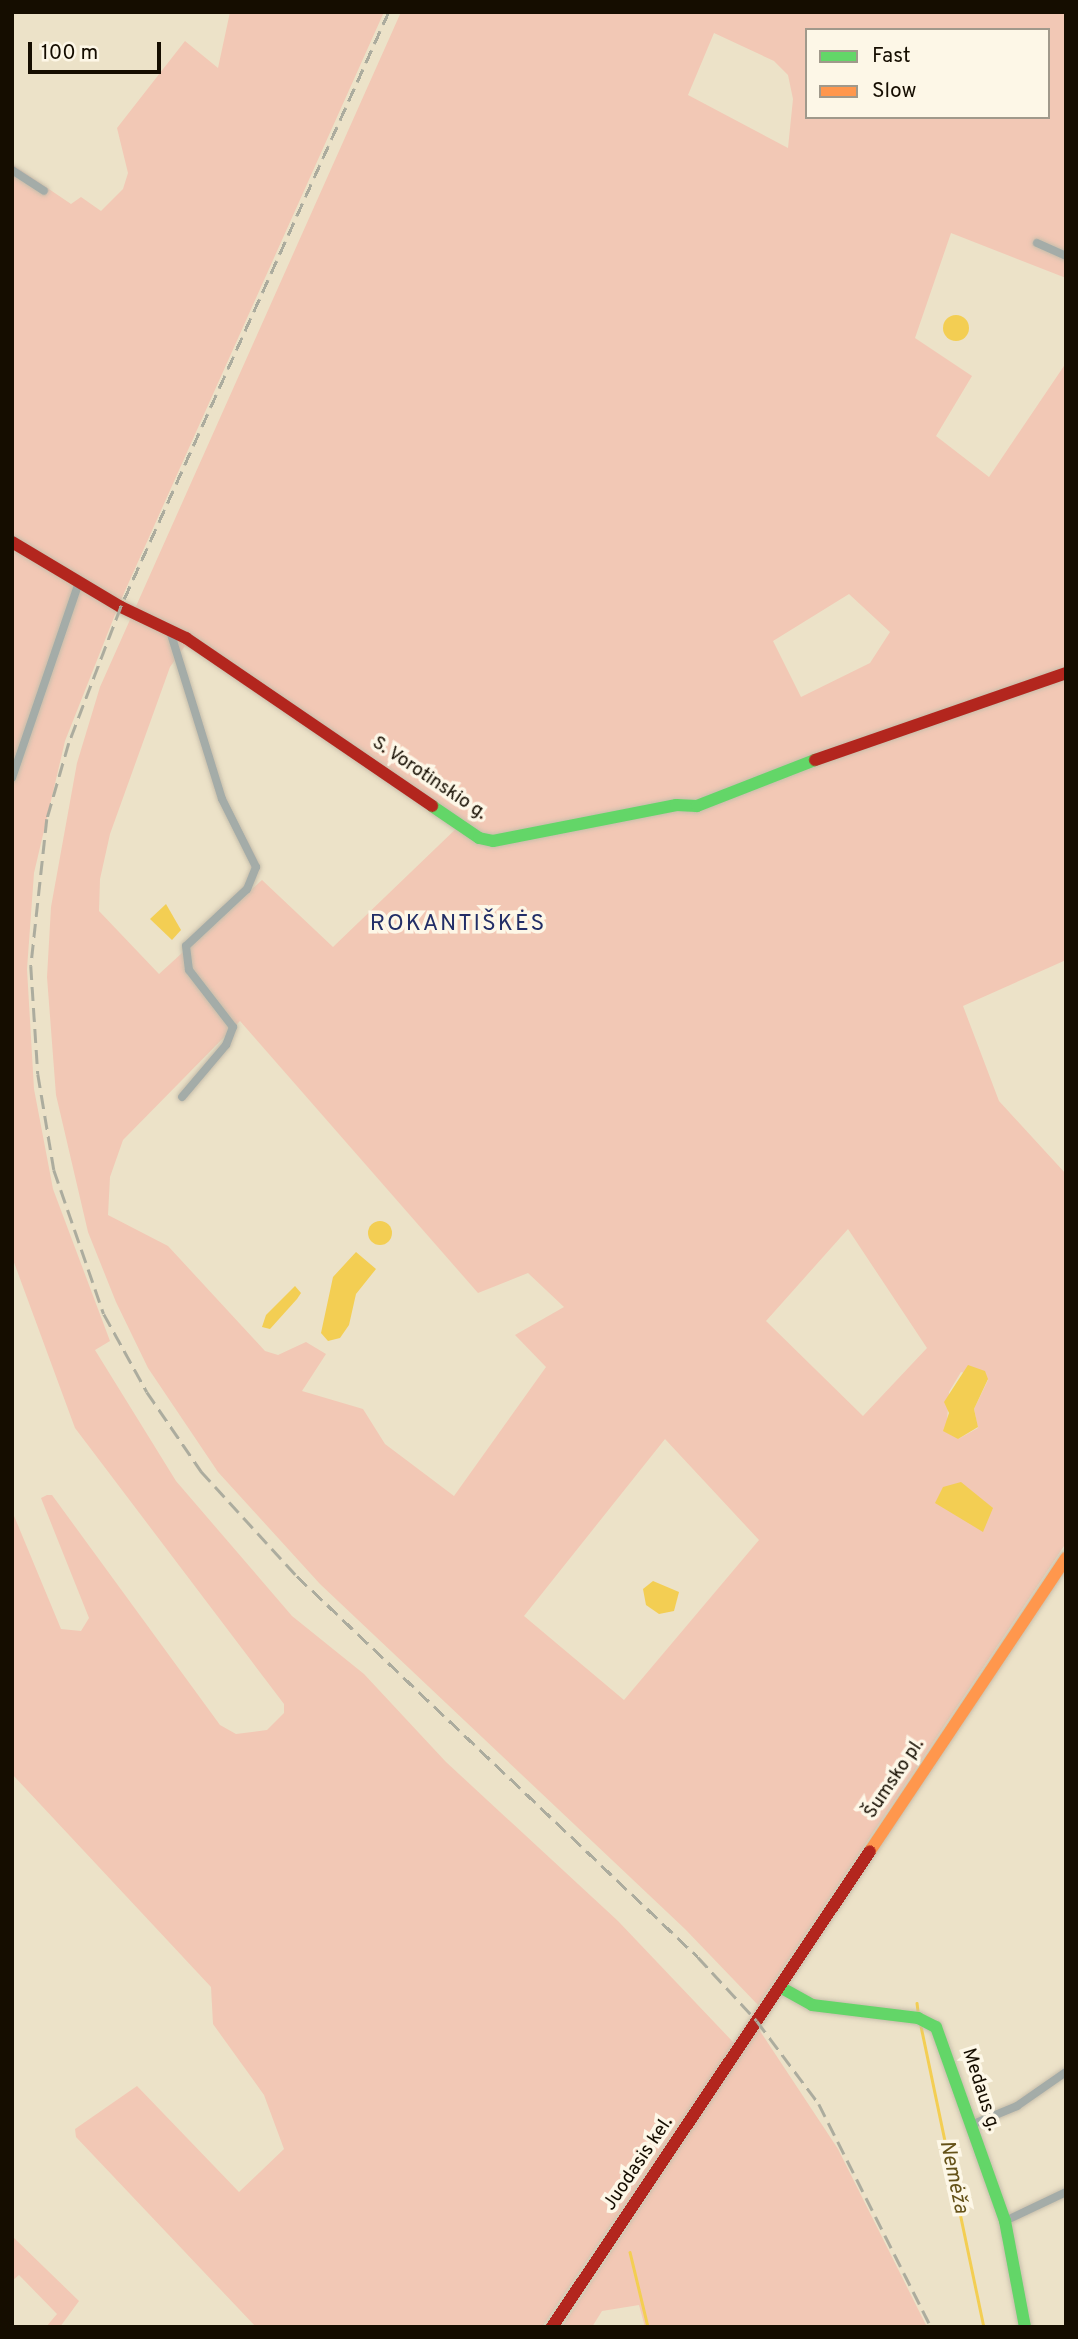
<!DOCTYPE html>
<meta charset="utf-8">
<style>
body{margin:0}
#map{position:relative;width:1078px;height:2339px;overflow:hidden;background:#ece2c8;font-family:Overpass,sans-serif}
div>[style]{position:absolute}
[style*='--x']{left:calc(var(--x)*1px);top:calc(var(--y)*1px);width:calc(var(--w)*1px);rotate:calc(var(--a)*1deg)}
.green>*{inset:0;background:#f2c8b5}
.water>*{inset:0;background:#f3ce53}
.round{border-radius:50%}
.stream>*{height:2.5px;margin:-1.25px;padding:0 1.25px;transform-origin:1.25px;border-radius:1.25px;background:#f3ce53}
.roads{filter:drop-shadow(0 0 2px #c7beab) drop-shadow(0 0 2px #c7beab)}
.street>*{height:8px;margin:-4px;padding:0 4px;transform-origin:4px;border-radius:4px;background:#a4aca8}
.fast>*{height:12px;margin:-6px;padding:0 6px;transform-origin:6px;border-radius:6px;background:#63d668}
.slow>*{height:12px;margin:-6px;padding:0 6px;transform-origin:6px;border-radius:6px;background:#ff974d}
.jam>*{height:12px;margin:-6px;padding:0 6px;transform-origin:6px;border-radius:6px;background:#b3261e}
.rail>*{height:2.5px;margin-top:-1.25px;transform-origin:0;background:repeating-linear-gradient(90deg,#acac9e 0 14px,transparent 0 21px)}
span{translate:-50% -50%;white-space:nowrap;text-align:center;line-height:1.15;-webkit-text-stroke:7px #fdf7e7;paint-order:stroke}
.street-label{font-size:19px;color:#150d00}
.water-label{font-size:21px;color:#655218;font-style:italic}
.quarter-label{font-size:23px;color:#222e67;letter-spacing:2px}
.frame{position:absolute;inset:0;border:14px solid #150d00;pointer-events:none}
.legend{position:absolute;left:805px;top:28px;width:245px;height:91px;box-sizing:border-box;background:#fdf7e7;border:2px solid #a0998b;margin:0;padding:9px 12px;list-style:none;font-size:21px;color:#150d00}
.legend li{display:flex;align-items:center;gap:14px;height:35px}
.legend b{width:35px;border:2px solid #a0998b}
.scale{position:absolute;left:28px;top:42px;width:133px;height:32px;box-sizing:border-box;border:4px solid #150d00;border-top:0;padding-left:9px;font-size:21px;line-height:24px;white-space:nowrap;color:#150d00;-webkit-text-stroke:5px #fdf7e7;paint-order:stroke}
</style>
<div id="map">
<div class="green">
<div style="clip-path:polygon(230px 12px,384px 12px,120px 602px,65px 741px,34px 873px,27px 969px,34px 1089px,53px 1189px,110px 1341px,95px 1350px,176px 1481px,292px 1616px,364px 1674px,446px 1762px,618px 1921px,734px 2043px,542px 2327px,256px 2327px,76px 2137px,75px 2129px,137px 2086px,239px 2192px,284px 2149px,264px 2095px,213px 2024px,211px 1987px,12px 1774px,12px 1511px,61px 1629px,81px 1631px,89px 1618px,41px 1498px,47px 1495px,52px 1495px,220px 1725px,236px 1734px,267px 1730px,284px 1713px,284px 1704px,75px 1428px,12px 1257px,12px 164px,71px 204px,81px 197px,101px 211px,123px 189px,128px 173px,117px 128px,185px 41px,218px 68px)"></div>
<div style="clip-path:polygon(evenodd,401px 12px,1066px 12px,1066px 278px,951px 233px,915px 338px,972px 376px,936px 436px,989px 477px,1066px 363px,1066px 960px,963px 1006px,999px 1101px,1066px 1174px,1066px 1543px,758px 2005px,685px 1929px,320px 1584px,218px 1472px,148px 1368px,116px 1302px,88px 1232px,56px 1095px,47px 977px,51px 907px,77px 763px,100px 687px,401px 12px,807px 30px,1048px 30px,1048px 117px,807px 117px,807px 30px,401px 12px,714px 33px,774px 61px,788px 75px,793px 99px,788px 148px,688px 95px,714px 33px,401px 12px,849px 594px,890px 632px,870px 663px,801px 697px,773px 641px,849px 594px,401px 12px,185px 646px,309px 715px,463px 822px,333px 947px,262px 880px,159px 974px,99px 911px,100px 879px,110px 834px,170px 667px,185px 646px,401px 12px,240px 1021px,478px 1293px,528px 1273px,564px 1307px,515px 1335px,546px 1367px,454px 1496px,385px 1444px,363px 1409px,302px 1391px,326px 1354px,306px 1342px,278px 1355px,265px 1351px,168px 1246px,108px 1215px,110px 1177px,123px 1140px,240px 1021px,401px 12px,848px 1229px,927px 1348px,863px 1416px,766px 1321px,848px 1229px,401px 12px,961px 1372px,988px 1380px,974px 1409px,978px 1428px,958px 1439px,947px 1423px,949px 1392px,961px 1372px,401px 12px,665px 1439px,759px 1540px,624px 1700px,524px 1616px,665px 1439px)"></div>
<div style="clip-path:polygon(758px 2028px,838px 2149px,927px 2327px,645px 2327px,639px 2305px,602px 2311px,592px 2327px,562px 2327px)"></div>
<div style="clip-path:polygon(12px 2236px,79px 2301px,60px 2327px,46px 2327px,57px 2314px,19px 2275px,12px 2281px)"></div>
</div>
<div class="water">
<div class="round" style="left:943px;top:315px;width:26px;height:26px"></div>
<div style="clip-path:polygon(166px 904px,181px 930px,172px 940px,150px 919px)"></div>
<div class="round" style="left:368px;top:1221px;width:24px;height:24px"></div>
<div style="clip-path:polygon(356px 1252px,376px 1269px,356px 1294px,349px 1325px,340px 1338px,328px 1341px,321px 1333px,333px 1277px)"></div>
<div style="clip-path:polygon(295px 1286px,301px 1293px,297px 1299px,270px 1329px,262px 1327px,266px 1315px)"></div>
<div style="clip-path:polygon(968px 1365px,985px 1371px,988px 1379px,974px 1409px,978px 1427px,958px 1439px,943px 1431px,949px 1413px,944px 1402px)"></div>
<div style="clip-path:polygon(961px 1482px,993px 1508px,983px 1532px,935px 1503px,943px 1487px)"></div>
<div style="clip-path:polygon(653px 1581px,679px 1592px,674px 1611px,659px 1614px,646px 1605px,643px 1589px)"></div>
</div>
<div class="stream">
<div style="--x:917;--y:2003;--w:8;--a:83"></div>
<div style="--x:921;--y:2026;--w:308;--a:78.2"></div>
<div style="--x:630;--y:2252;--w:77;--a:76.5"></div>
</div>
<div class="roads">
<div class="street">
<div style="--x:12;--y:170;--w:38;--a:33"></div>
<div style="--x:1037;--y:243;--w:32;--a:24"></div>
<div style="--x:170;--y:631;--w:176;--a:72.8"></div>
<div style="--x:222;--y:799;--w:76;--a:63.4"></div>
<div style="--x:256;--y:867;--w:24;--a:112"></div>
<div style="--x:247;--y:889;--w:83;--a:136.9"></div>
<div style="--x:186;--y:946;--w:24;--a:83"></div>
<div style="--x:189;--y:970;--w:72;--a:52.3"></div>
<div style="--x:233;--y:1027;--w:19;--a:111"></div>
<div style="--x:226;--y:1045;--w:68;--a:130.2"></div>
<div style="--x:12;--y:778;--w:207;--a:-71.1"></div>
<div style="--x:971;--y:2125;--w:50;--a:-22.4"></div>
<div style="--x:1017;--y:2106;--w:60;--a:-34.8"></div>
<div style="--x:1005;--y:2221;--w:68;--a:-25.4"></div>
</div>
<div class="fast">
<div style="--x:432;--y:806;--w:57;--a:34.2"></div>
<div style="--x:479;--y:838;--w:14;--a:12"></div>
<div style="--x:493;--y:841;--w:187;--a:-11.1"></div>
<div style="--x:676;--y:805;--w:21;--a:3"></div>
<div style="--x:697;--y:806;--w:127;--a:-21.3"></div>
<div style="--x:780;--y:1987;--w:37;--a:29"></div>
<div style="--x:812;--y:2005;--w:107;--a:7"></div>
<div style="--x:918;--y:2018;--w:20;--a:27"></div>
<div style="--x:936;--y:2027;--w:206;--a:70.4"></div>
<div style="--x:1005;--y:2221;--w:108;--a:79.3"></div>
</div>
<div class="slow">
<div style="--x:870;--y:1851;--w:353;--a:-56.2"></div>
</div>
<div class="jam">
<div style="--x:12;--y:542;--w:127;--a:30.8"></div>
<div style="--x:121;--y:607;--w:72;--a:25.5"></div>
<div style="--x:186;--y:638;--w:298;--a:34.3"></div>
<div style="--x:815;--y:760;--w:266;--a:-19.1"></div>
<div style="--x:552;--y:2327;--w:572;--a:-56.25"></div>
</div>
</div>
<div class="rail">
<div style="--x:389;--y:12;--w:653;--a:114.25"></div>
<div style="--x:121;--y:607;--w:146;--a:110.9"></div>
<div style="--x:69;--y:743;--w:79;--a:106.1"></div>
<div style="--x:47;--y:819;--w:148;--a:96.2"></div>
<div style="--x:31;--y:966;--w:108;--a:86.3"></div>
<div style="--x:38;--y:1074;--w:97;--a:80.5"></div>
<div style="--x:54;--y:1170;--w:152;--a:70.9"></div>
<div style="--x:104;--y:1314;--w:89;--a:61.1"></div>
<div style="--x:147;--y:1392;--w:96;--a:55.6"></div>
<div style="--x:201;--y:1471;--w:142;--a:47.6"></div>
<div style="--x:297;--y:1576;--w:553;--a:43.53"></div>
<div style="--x:698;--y:1957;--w:87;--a:47.3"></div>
<div style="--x:757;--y:2021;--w:104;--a:53.2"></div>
<div style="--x:819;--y:2104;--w:250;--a:63.3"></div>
</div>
<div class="street-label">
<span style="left:429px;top:779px;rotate:34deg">S. Vorotinskio g.</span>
<span style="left:895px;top:1779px;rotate:-56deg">Šumsko pl.</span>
<span style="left:980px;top:2090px;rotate:72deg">Medaus g.</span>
<span style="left:639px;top:2164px;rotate:-56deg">Juodasis kel.</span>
</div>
<div class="water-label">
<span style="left:953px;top:2177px;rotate:78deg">Nemėža</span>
</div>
<div class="quarter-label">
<span style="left:458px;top:925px">ROKANTIŠKĖS</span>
</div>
<div class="frame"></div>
<ul class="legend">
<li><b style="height:9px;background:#63d668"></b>Fast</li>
<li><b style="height:9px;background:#ff974d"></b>Slow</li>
</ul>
<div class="scale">100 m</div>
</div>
